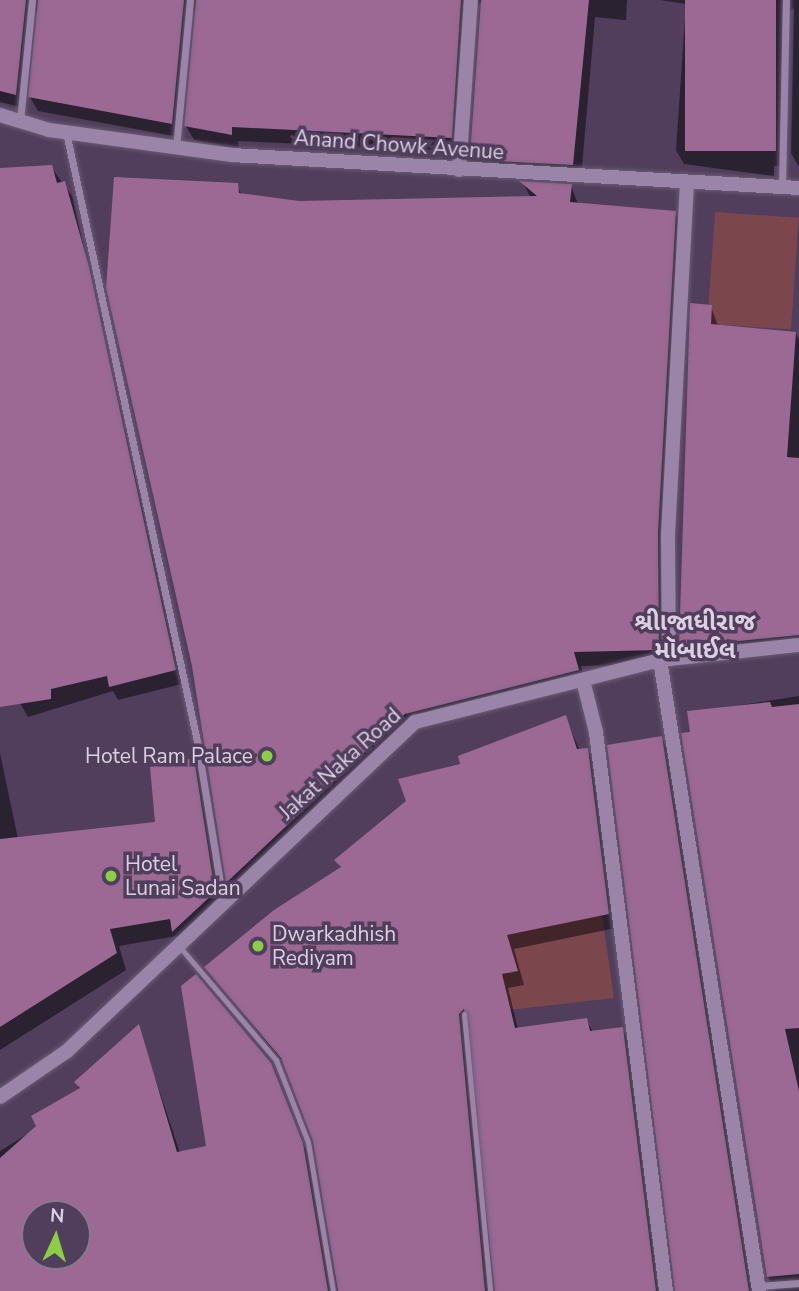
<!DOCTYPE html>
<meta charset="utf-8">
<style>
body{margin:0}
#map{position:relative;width:799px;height:1291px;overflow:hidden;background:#503e5c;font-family:"Nunito Sans","Noto Sans Gujarati",sans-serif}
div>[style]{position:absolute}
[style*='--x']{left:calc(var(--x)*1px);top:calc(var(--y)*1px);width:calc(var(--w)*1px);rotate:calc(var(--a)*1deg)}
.green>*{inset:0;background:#7c464d;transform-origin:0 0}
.shadow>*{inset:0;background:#0007}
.building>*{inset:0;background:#9b6994;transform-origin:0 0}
.roads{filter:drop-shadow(0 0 2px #6b5b75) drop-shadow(0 0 2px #6b5b75)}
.lane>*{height:5px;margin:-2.5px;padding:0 2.5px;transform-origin:2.5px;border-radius:2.5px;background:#9a85a8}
.street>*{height:7px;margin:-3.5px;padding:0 3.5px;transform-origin:3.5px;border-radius:3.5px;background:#9a85a8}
.secondary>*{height:14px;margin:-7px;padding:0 7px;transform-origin:7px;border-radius:7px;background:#9a85a8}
.dots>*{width:19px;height:19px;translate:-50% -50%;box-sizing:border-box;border:4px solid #503e5c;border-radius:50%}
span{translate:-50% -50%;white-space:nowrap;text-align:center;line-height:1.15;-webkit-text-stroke:7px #503e5c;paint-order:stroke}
.street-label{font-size:21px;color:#dcd1e4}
.poi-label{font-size:21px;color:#dcd1e4}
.right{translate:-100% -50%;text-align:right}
.left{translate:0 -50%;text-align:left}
.quarter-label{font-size:24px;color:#dcd1e4;font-weight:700}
.north{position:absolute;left:21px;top:1200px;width:70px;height:70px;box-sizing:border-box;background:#503e5c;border:2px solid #887992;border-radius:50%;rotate:4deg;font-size:19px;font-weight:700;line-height:28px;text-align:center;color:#dcd1e4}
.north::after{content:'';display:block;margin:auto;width:24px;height:32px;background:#8bce46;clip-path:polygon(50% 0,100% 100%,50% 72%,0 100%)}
</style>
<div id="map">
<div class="green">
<div style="left:715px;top:212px;width:84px;height:112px;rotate:4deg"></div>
<div style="clip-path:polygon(602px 915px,614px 998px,509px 1010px,498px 975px,507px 935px)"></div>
</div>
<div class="shadow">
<div style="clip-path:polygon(0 0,627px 0,626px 20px,595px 17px,581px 178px,503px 174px,472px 141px,482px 2px,468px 13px,459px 151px,238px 141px,239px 148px,194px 140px,186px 126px,197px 9px,191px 13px,179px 137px,38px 111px,30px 97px,39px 9px,33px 13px,24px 108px,0 102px)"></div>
<div style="clip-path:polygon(660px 0,799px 0,799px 167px,791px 153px,794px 8px,787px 14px,784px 166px,774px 166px,774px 176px,684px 164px,676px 150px,686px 4px)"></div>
<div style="clip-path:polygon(51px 167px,72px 196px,182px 684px,118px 700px,113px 691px,28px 717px,0 669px,0 169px)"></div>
<div style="clip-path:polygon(523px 183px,571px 186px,578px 204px,675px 213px,683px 227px,666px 664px,581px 666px,586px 684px,413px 727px,235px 895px,228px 882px,193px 666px,236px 185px,243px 196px,299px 202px,531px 198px)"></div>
<div style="clip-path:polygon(711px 307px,718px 326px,795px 333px,799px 339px,799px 648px,688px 659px,680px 646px)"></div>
<div style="clip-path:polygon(799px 696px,799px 1291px,776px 1291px,769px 1279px,683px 735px,692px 733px,689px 713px)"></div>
<div style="clip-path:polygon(565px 717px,580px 751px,587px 750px,596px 764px,616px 928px,514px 949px,524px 985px,508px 988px,518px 1029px,586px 1020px,593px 1032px,622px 1029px,631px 1043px,662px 1291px,497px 1291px,483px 1161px,492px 1291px,337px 1291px,315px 1140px,286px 1066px,206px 968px,341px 869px,337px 861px,463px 765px)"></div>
<div style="clip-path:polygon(661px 738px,670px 752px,754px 1291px,677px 1291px)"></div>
<div style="clip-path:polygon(0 753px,18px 839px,157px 823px,193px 760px,202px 777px,224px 910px,183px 947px,177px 936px,119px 946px,126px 970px,0 1050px)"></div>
<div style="clip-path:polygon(evenodd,138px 1027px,180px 1153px,208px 1147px,270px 1064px,310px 1159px,332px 1291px,0 1291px,0 1151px,39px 1127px,80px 1090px,76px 1082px,138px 1027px,35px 1214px,77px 1214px,77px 1256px,35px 1256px,35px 1214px)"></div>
</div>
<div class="building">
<div style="clip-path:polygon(0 0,26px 0,16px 95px,0 91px)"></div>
<div style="clip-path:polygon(38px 0,184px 0,172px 124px,28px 97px)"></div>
<div style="clip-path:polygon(196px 0,461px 0,452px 138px,232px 127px,232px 135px,184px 126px)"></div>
<div style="clip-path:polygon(481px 0,589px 0,573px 165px,494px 161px,471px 142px)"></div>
<div style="left:685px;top:0;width:91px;height:151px"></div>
<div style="clip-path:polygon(52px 165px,57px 183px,65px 181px,89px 267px,176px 670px,109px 687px,107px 676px,51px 689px,51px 699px,0 707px,0 168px)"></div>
<div style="clip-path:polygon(114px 177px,238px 183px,239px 193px,299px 201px,537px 196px,519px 181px,572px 184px,570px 202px,676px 211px,658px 533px,659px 650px,574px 652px,579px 670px,405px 714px,226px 883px,192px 666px,106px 288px)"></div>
<div style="clip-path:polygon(690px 303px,712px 305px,711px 324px,796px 332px,787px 457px,799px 458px,799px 635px,679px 647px)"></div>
<div style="clip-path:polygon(770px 702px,772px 707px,799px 704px,799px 1028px,785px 1029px,799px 1091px,799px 1274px,767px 1277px,681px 733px,690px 732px,687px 711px)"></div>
<div style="clip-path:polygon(566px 715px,577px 749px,588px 748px,609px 914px,507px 935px,518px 971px,502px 974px,515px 1028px,587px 1018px,590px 1031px,623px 1027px,656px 1291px,495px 1291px,464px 1009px,459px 1014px,485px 1291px,338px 1291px,313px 1141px,281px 1058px,204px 967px,274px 910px,341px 867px,334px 860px,406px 801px,398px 779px,460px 764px,458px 756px)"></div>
<div style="clip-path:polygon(662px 736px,749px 1291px,675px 1291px,607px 745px)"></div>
<div style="clip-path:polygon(194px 758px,215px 892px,172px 932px,170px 919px,110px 929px,117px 953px,0 1027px,0 839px,155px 822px,150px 767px)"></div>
<div style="clip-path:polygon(evenodd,196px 974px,271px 1063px,303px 1143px,328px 1291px,0 1291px,0 1158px,36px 1126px,31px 1116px,80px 1088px,74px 1082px,139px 1024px,177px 1152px,206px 1146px,181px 986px,196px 974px,35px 1214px,77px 1214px,77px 1256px,35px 1256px,35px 1214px)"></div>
</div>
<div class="roads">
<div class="lane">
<div style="--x:179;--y:946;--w:150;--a:49.6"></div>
<div style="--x:276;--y:1060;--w:88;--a:68.7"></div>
<div style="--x:308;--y:1142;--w:151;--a:80.5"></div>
<div style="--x:464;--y:1014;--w:278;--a:84.6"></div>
</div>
<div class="street">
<div style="--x:20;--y:121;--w:122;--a:-84.3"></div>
<div style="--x:66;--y:132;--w:623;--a:77.86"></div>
<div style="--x:197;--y:741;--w:162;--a:80.8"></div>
<div style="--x:176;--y:148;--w:149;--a:-84.6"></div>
<div style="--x:782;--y:188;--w:188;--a:-88.8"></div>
<div style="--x:759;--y:1286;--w:40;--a:-4.3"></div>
</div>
<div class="secondary">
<div style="--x:0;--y:115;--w:51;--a:17"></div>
<div style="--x:49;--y:130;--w:185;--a:7.8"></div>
<div style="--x:232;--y:155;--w:568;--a:3.33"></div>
<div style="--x:459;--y:170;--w:170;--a:-86"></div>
<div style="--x:669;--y:659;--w:125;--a:-90.5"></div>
<div style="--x:668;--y:534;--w:352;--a:-86.9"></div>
<div style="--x:660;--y:660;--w:639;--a:81.08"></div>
<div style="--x:583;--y:680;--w:54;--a:76"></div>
<div style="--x:596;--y:732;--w:563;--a:82.86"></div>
<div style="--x:0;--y:1097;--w:81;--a:-34.5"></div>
<div style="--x:67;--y:1051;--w:479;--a:-43.4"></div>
<div style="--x:415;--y:722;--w:253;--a:-14.2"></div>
<div style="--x:660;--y:660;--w:140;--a:-6.2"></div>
</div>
</div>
<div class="dots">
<div style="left:267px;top:756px;background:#8bce46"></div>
<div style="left:111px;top:876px;background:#8bce46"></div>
<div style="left:258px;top:946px;background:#8bce46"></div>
</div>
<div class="street-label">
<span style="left:399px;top:145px;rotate:4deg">Anand Chowk Avenue</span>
<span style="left:340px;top:764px;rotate:-42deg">Jakat Naka Road</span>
</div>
<div class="poi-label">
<span class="right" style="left:253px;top:756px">Hotel Ram Palace</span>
<span class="left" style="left:125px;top:876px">Hotel<br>Lunai Sadan</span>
<span class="left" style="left:272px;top:946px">Dwarkadhish<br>Rediyam</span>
</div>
<div class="quarter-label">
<span style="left:695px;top:637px">શ્રીાજાધીરાજ<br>મૉબાઈલ</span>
</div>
<div class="north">N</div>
</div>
